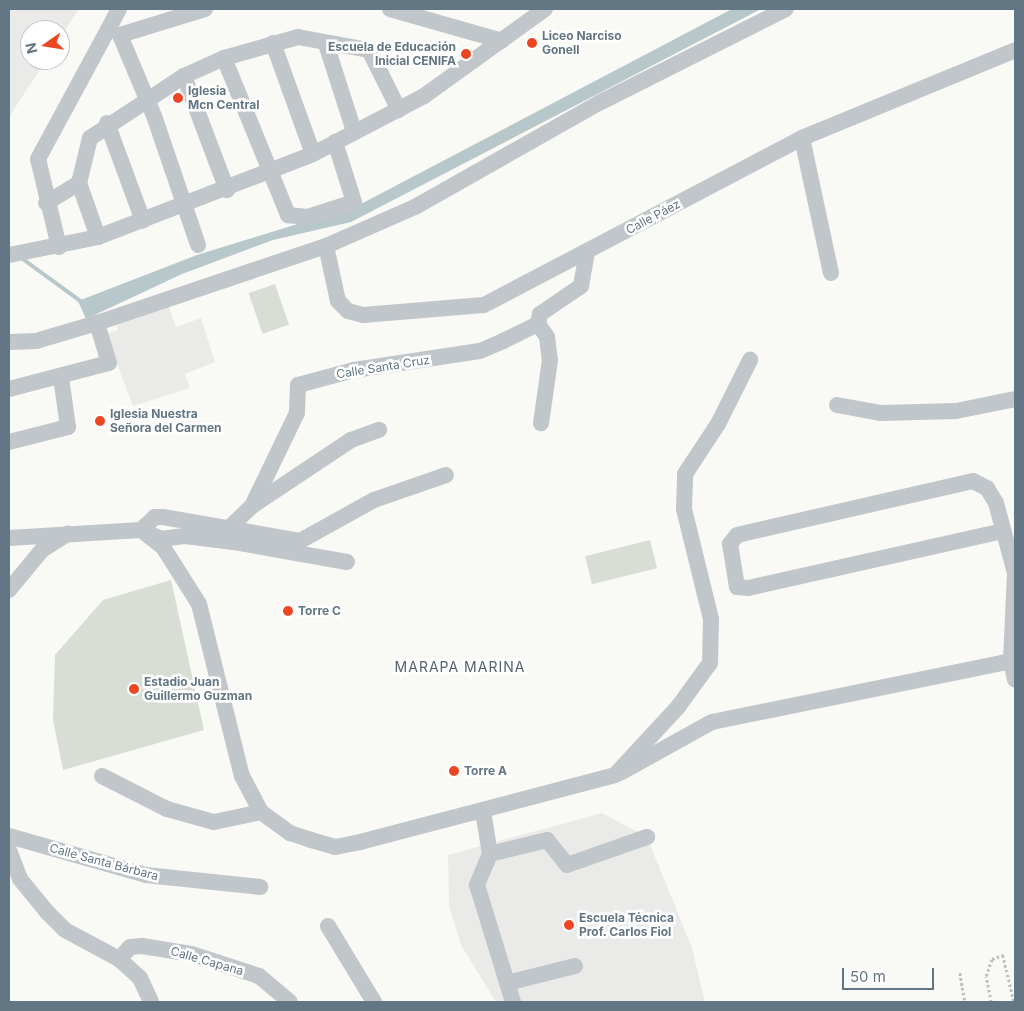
<!DOCTYPE html>
<meta charset="utf-8">
<style>
body{margin:0}
#map{position:relative;width:1024px;height:1011px;overflow:hidden;background:#f9f9f6;font-family:Inter,sans-serif}
div>[style]{position:absolute}
[style*='--x']{left:calc(var(--x)*1px);top:calc(var(--y)*1px);width:calc(var(--w)*1px);rotate:calc(var(--a)*1deg)}
.built>*{inset:0;background:#eaeae9}
.green>*{inset:0;background:#d9ded5;transform-origin:0 0}
.water>*{inset:0;background:#b8c7ca}
.stream>*{height:4px;margin:-2px;padding:0 2px;transform-origin:2px;border-radius:2px;background:#b8c7ca}
.path>*{height:2.5px;margin-top:-1.25px;transform-origin:0;background:repeating-linear-gradient(90deg,#bbbfc2 0 2.5px,transparent 0 5px)}
.minor>*{height:16px;margin:-8px;padding:0 8px;transform-origin:8px;border-radius:8px;background:#c1c6ca}
.dots>*{width:14px;height:14px;translate:-50% -50%;box-sizing:border-box;border:2px solid #fff;border-radius:50%}
span{translate:-50% -50%;white-space:nowrap;text-align:center;line-height:1.15;-webkit-text-stroke:5px #fff;paint-order:stroke}
.poi-label{font-size:12px;color:#627683;font-weight:700}
.left{translate:0 -50%;text-align:left}
.right{translate:-100% -50%;text-align:right}
.street-label{font-size:12px;color:#627683}
.neighbourhood-label{font-size:14px;color:#54646d;letter-spacing:1px}
.frame{position:absolute;inset:0;border:10px solid #627683;pointer-events:none}
.north{position:absolute;left:20px;top:20px;width:50px;height:50px;box-sizing:border-box;background:#fff;border:1px solid #c0c8cd;border-radius:50%;rotate:257deg;font-size:14px;font-weight:700;line-height:20px;text-align:center;color:#627683}
.north::after{content:'';display:block;margin:auto;width:18px;height:22px;background:#ed4622;clip-path:polygon(50% 0,100% 100%,50% 72%,0 100%)}
.scale{position:absolute;left:842px;top:968px;width:92px;height:22px;box-sizing:border-box;border:2px solid #627683;border-top:0;padding-left:6px;font-size:15px;line-height:18px;white-space:nowrap;color:#627683;-webkit-text-stroke:4px #fff;paint-order:stroke}
</style>
<div id="map">
<div class="built">
<div style="clip-path:polygon(9px 9px,79px 9px,60px 38px,60px 30px,30px 30px,30px 60px,46px 60px,9px 117px)"></div>
<div style="clip-path:polygon(167px 302px,176px 327px,201px 318px,215px 362px,185px 374px,190px 388px,133px 406px,106px 334px,118px 330px,115px 321px)"></div>
<div style="clip-path:polygon(602px 813px,647px 837px,692px 948px,705px 1002px,496px 1002px,461px 945px,449px 906px,448px 855px)"></div>
</div>
<div class="green">
<div style="left:275px;top:284px;width:43px;height:28px;rotate:71deg"></div>
<div style="left:650px;top:540px;width:29px;height:67px;rotate:76deg"></div>
<div style="clip-path:polygon(171px 580px,204px 730px,63px 770px,53px 720px,55px 655px,103px 600px)"></div>
</div>
<div class="water">
<div style="clip-path:polygon(732px 9px,761px 9px,351px 222px,273px 240px,182px 274px,86px 319px,78px 301px,197px 255px,359px 205px)"></div>
</div>
<div class="stream">
<div style="--x:20;--y:257;--w:78;--a:36.1"></div>
</div>
<div class="path">
<div style="--x:960;--y:973;--w:29;--a:80"></div>
<div style="--x:991;--y:1002;--w:26;--a:-101"></div>
<div style="--x:986;--y:976;--w:18;--a:-71"></div>
<div style="--x:992;--y:959;--w:12;--a:-20"></div>
<div style="--x:1003;--y:955;--w:48;--a:76.8"></div>
</div>
<div class="minor">
<div style="--x:390;--y:9;--w:116;--a:15.9"></div>
<div style="--x:273;--y:43;--w:118;--a:70.2"></div>
<div style="--x:326;--y:44;--w:91;--a:72.2"></div>
<div style="--x:224;--y:58;--w:170;--a:67.8"></div>
<div style="--x:288;--y:215;--w:19;--a:6"></div>
<div style="--x:307;--y:217;--w:49;--a:-17.7"></div>
<div style="--x:354;--y:202;--w:63;--a:-107.6"></div>
<div style="--x:184;--y:76;--w:122;--a:69.3"></div>
<div style="--x:107;--y:123;--w:104;--a:69.8"></div>
<div style="--x:802;--y:138;--w:138;--a:77.9"></div>
<div style="--x:46;--y:203;--w:39;--a:-31"></div>
<div style="--x:98;--y:237;--w:57;--a:-109.4"></div>
<div style="--x:79;--y:183;--w:46;--a:-76.3"></div>
<div style="--x:90;--y:138;--w:113;--a:-33.4"></div>
<div style="--x:184;--y:76;--w:44;--a:-24.2"></div>
<div style="--x:224;--y:58;--w:77;--a:-15.8"></div>
<div style="--x:298;--y:37;--w:72;--a:10.4"></div>
<div style="--x:369;--y:50;--w:67;--a:63.4"></div>
<div style="--x:198;--y:245;--w:136;--a:-108.8"></div>
<div style="--x:154;--y:116;--w:88;--a:-112.8"></div>
<div style="--x:120;--y:35;--w:89;--a:-17"></div>
<div style="--x:326;--y:246;--w:56;--a:77.7"></div>
<div style="--x:338;--y:301;--w:14;--a:45"></div>
<div style="--x:348;--y:311;--w:16;--a:15"></div>
<div style="--x:363;--y:315;--w:121;--a:-4.7"></div>
<div style="--x:484;--y:305;--w:359;--a:-27.7"></div>
<div style="--x:802;--y:138;--w:230;--a:-22.4"></div>
<div style="--x:59;--y:247;--w:90;--a:-103.4"></div>
<div style="--x:38;--y:159;--w:170;--a:-61.6"></div>
<div style="--x:9;--y:255;--w:91;--a:-11.4"></div>
<div style="--x:98;--y:237;--w:230;--a:-21.1"></div>
<div style="--x:313;--y:154;--w:125;--a:-27.6"></div>
<div style="--x:424;--y:96;--w:149;--a:-35.7"></div>
<div style="--x:538;--y:324;--w:16;--a:55"></div>
<div style="--x:547;--y:337;--w:23;--a:83"></div>
<div style="--x:550;--y:360;--w:64;--a:98.1"></div>
<div style="--x:9;--y:342;--w:27;--a:-2"></div>
<div style="--x:36;--y:341;--w:64;--a:-16.4"></div>
<div style="--x:97;--y:323;--w:242;--a:-18.6"></div>
<div style="--x:326;--y:246;--w:97;--a:-23.7"></div>
<div style="--x:415;--y:207;--w:211;--a:-29.5"></div>
<div style="--x:599;--y:103;--w:209;--a:-26.7"></div>
<div style="--x:9;--y:389;--w:103;--a:-14.6"></div>
<div style="--x:109;--y:363;--w:42;--a:-106.7"></div>
<div style="--x:837;--y:405;--w:45;--a:10.3"></div>
<div style="--x:881;--y:413;--w:75;--a:-1.5"></div>
<div style="--x:956;--y:411;--w:60;--a:-11.5"></div>
<div style="--x:9;--y:442;--w:61;--a:-14.3"></div>
<div style="--x:68;--y:427;--w:50;--a:-98"></div>
<div style="--x:252;--y:506;--w:119;--a:-33.7"></div>
<div style="--x:351;--y:440;--w:30;--a:-20"></div>
<div style="--x:226;--y:531;--w:36;--a:-44"></div>
<div style="--x:252;--y:506;--w:103;--a:-64.2"></div>
<div style="--x:297;--y:413;--w:28;--a:-88"></div>
<div style="--x:298;--y:385;--w:58;--a:-15"></div>
<div style="--x:354;--y:370;--w:127;--a:-8.6"></div>
<div style="--x:480;--y:351;--w:25;--a:-23"></div>
<div style="--x:503;--y:341;--w:39;--a:-26"></div>
<div style="--x:538;--y:324;--w:10;--a:-79"></div>
<div style="--x:540;--y:314;--w:50;--a:-34.3"></div>
<div style="--x:581;--y:286;--w:34;--a:-80"></div>
<div style="--x:1003;--y:531;--w:261;--a:167.4"></div>
<div style="--x:748;--y:588;--w:11;--a:-175"></div>
<div style="--x:737;--y:587;--w:44;--a:-99.2"></div>
<div style="--x:730;--y:544;--w:11;--a:-52"></div>
<div style="--x:737;--y:535;--w:242;--a:-12.9"></div>
<div style="--x:973;--y:481;--w:16;--a:27"></div>
<div style="--x:987;--y:488;--w:17;--a:59"></div>
<div style="--x:996;--y:503;--w:73;--a:74.8"></div>
<div style="--x:1015;--y:573;--w:88;--a:92.6"></div>
<div style="--x:1011;--y:661;--w:19;--a:78"></div>
<div style="--x:9;--y:538;--w:132;--a:-3.5"></div>
<div style="--x:141;--y:530;--w:28;--a:38"></div>
<div style="--x:163;--y:547;--w:67;--a:57.7"></div>
<div style="--x:199;--y:604;--w:177;--a:76"></div>
<div style="--x:242;--y:776;--w:41;--a:62.2"></div>
<div style="--x:261;--y:812;--w:36;--a:36"></div>
<div style="--x:290;--y:833;--w:22;--a:18"></div>
<div style="--x:311;--y:840;--w:25;--a:16"></div>
<div style="--x:335;--y:847;--w:25;--a:-11"></div>
<div style="--x:360;--y:842;--w:264;--a:-14.7"></div>
<div style="--x:615;--y:775;--w:93;--a:-47.2"></div>
<div style="--x:678;--y:707;--w:54;--a:-54"></div>
<div style="--x:710;--y:663;--w:44;--a:-88.7"></div>
<div style="--x:711;--y:619;--w:113;--a:-103.8"></div>
<div style="--x:684;--y:509;--w:35;--a:-88"></div>
<div style="--x:685;--y:474;--w:60;--a:-56.6"></div>
<div style="--x:718;--y:424;--w:72;--a:-63.4"></div>
<div style="--x:347;--y:562;--w:116;--a:-170"></div>
<div style="--x:233;--y:542;--w:48;--a:-172.9"></div>
<div style="--x:185;--y:536;--w:23;--a:173"></div>
<div style="--x:162;--y:539;--w:23;--a:-157"></div>
<div style="--x:141;--y:530;--w:19;--a:-43"></div>
<div style="--x:155;--y:517;--w:8;--a:0"></div>
<div style="--x:163;--y:517;--w:139;--a:9.9"></div>
<div style="--x:300;--y:541;--w:85;--a:-29"></div>
<div style="--x:374;--y:500;--w:76;--a:-19.1"></div>
<div style="--x:9;--y:590;--w:52;--a:-50.5"></div>
<div style="--x:42;--y:550;--w:31;--a:-32"></div>
<div style="--x:620;--y:773;--w:105;--a:-29"></div>
<div style="--x:712;--y:722;--w:305;--a:-11.5"></div>
<div style="--x:102;--y:776;--w:73;--a:26.9"></div>
<div style="--x:167;--y:809;--w:49;--a:15.5"></div>
<div style="--x:214;--y:822;--w:48;--a:-12"></div>
<div style="--x:483;--y:811;--w:44;--a:80.8"></div>
<div style="--x:490;--y:854;--w:34;--a:113"></div>
<div style="--x:477;--y:885;--w:122;--a:72.9"></div>
<div style="--x:9;--y:836;--w:142;--a:15.9"></div>
<div style="--x:146;--y:875;--w:115;--a:6"></div>
<div style="--x:9;--y:850;--w:31;--a:69"></div>
<div style="--x:20;--y:879;--w:43;--a:50.7"></div>
<div style="--x:47;--y:912;--w:25;--a:45"></div>
<div style="--x:65;--y:930;--w:61;--a:28.2"></div>
<div style="--x:119;--y:959;--w:28;--a:42"></div>
<div style="--x:140;--y:978;--w:26;--a:65"></div>
<div style="--x:490;--y:854;--w:59;--a:-13.8"></div>
<div style="--x:547;--y:840;--w:32;--a:51"></div>
<div style="--x:567;--y:865;--w:85;--a:-19.3"></div>
<div style="--x:328;--y:926;--w:89;--a:58.8"></div>
<div style="--x:119;--y:959;--w:16;--a:-47"></div>
<div style="--x:130;--y:947;--w:12;--a:-5"></div>
<div style="--x:142;--y:946;--w:51;--a:9.1"></div>
<div style="--x:192;--y:954;--w:71;--a:18.2"></div>
<div style="--x:259;--y:976;--w:40;--a:40"></div>
<div style="--x:507;--y:983;--w:70;--a:-14"></div>
</div>
<div class="dots">
<div style="left:532px;top:43px;background:#ed4622"></div>
<div style="left:466px;top:54px;background:#ed4622"></div>
<div style="left:178px;top:98px;background:#ed4622"></div>
<div style="left:100px;top:421px;background:#ed4622"></div>
<div style="left:288px;top:611px;background:#ed4622"></div>
<div style="left:134px;top:689px;background:#ed4622"></div>
<div style="left:454px;top:771px;background:#ed4622"></div>
<div style="left:569px;top:925px;background:#ed4622"></div>
</div>
<div class="poi-label">
<span class="left" style="left:542px;top:43px">Liceo Narciso<br>Gonell</span>
<span class="right" style="left:456px;top:54px">Escuela de Educación<br>Inicial CENIFA</span>
<span class="left" style="left:188px;top:98px">Iglesia<br>Mcn Central</span>
<span class="left" style="left:110px;top:421px">Iglesia Nuestra<br>Señora del Carmen</span>
<span class="left" style="left:298px;top:611px">Torre C</span>
<span class="left" style="left:144px;top:689px">Estadio Juan<br>Guillermo Guzman</span>
<span class="left" style="left:464px;top:771px">Torre A</span>
<span class="left" style="left:579px;top:925px">Escuela Técnica<br>Prof. Carlos Fiol</span>
</div>
<div class="street-label">
<span style="left:653px;top:217px;rotate:-28deg">Calle Páez</span>
<span style="left:383px;top:367px;rotate:-9deg">Calle Santa Cruz</span>
<span style="left:104px;top:862px;rotate:15deg">Calle Santa Bárbara</span>
<span style="left:207px;top:961px;rotate:16deg">Calle Capana</span>
</div>
<div class="neighbourhood-label">
<span style="left:460px;top:667px">MARAPA MARINA</span>
</div>
<div class="frame"></div>
<div class="north">N</div>
<div class="scale">50 m</div>
</div>
